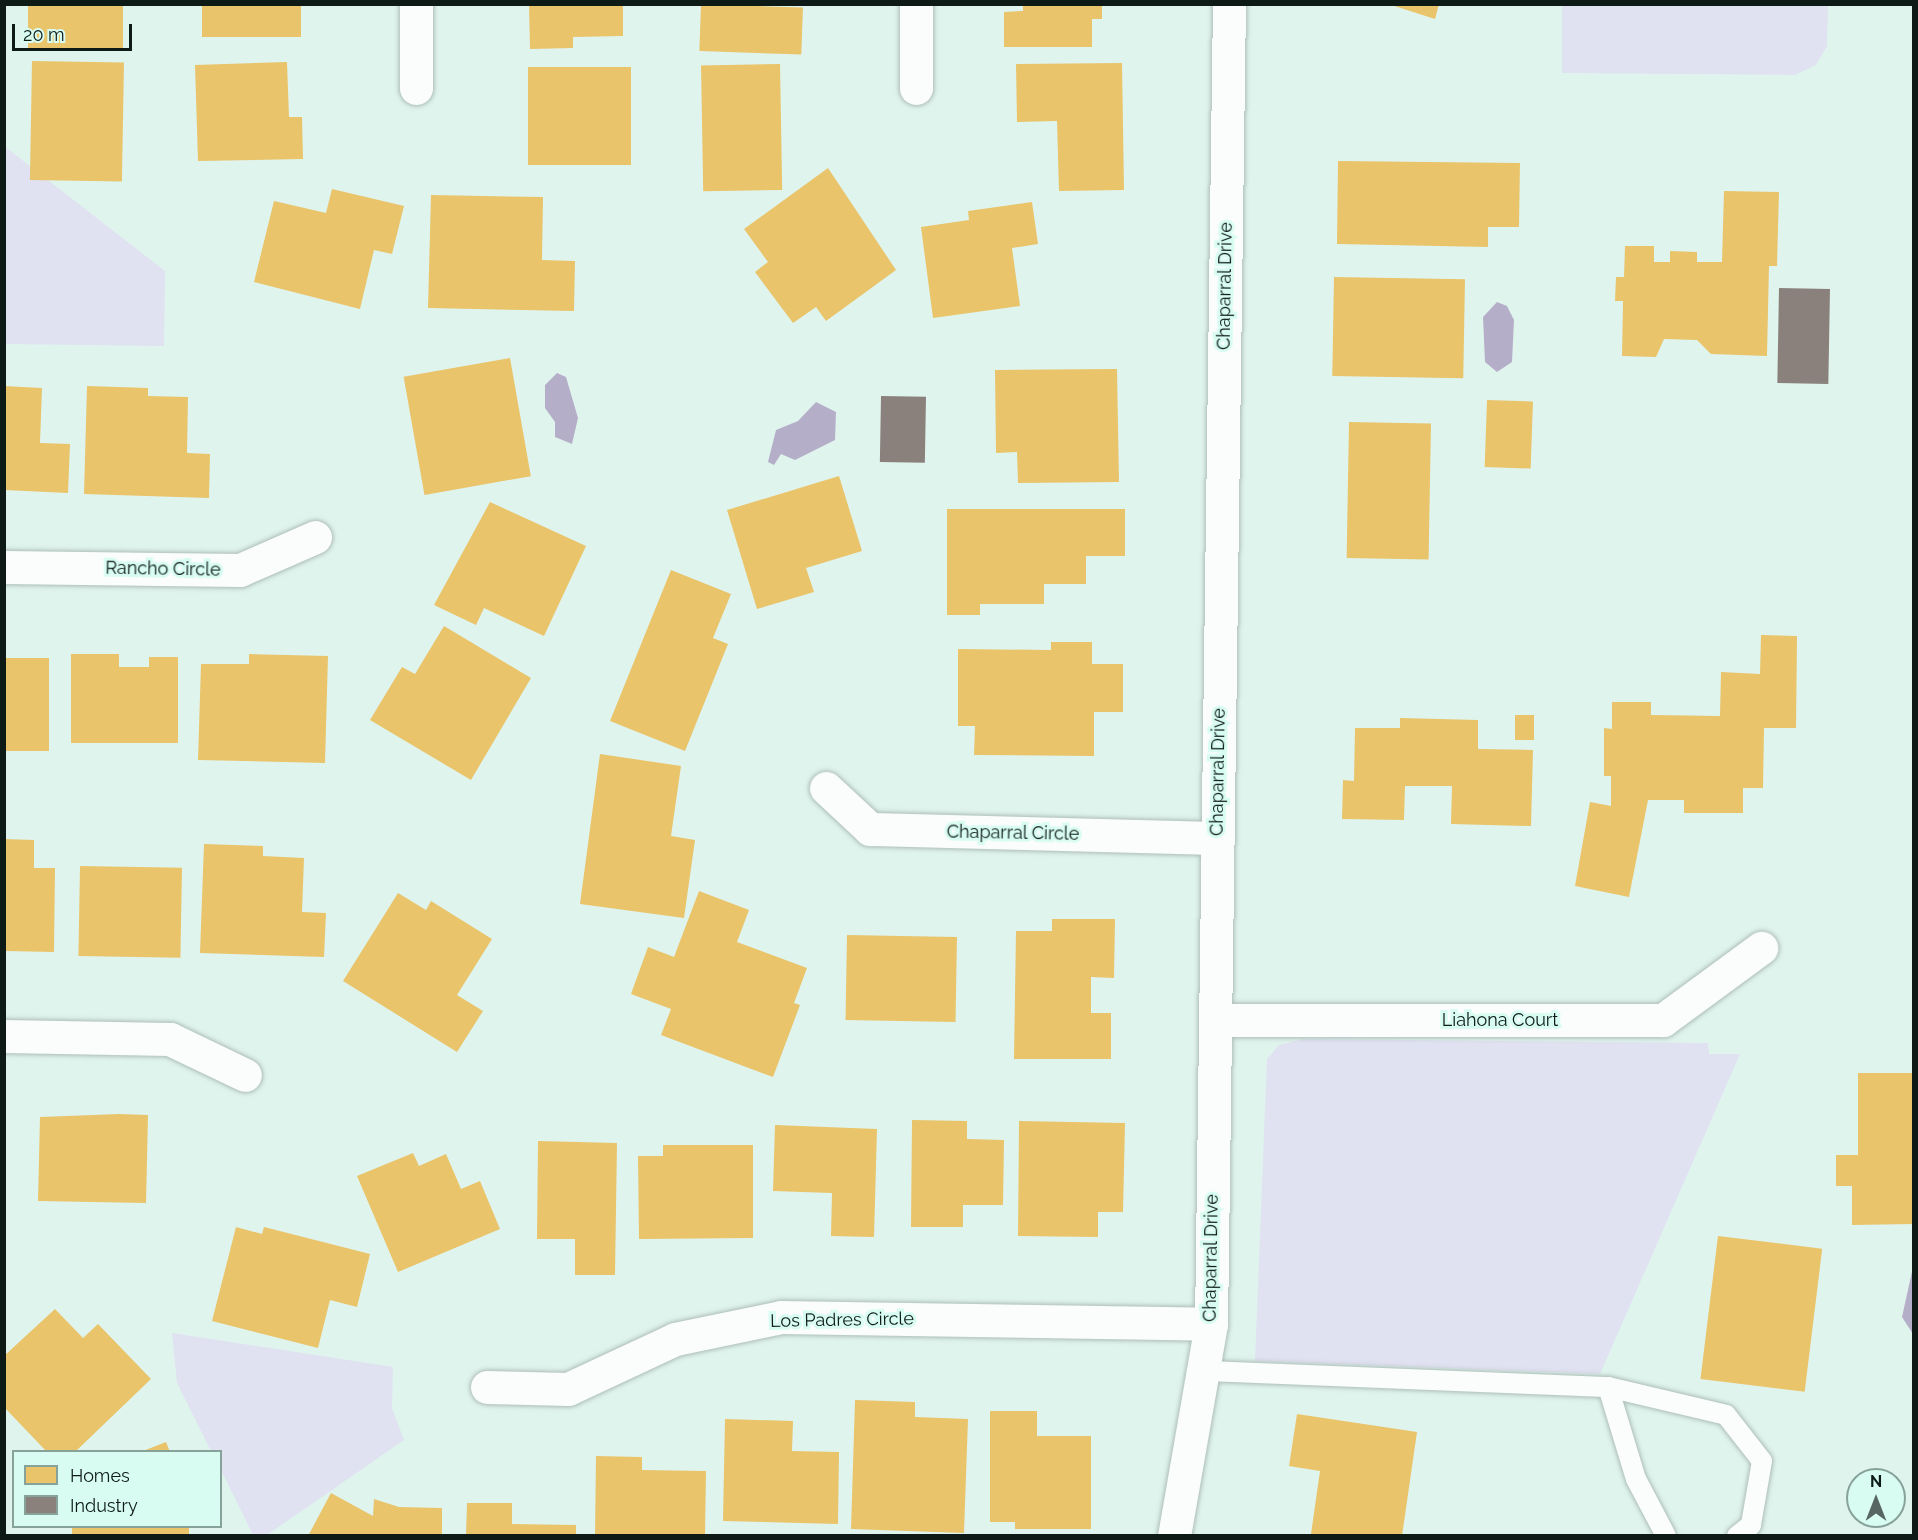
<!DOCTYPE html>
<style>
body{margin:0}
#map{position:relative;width:1918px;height:1540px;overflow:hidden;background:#e0f4ee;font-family:Raleway,sans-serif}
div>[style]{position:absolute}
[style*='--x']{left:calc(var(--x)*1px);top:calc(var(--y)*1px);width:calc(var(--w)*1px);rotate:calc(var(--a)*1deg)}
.green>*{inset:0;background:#e0e1f1}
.water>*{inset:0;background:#b5aec8}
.homes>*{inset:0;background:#e9c46a;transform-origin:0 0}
.industry>*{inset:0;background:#8a817c;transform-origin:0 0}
.roads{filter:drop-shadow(0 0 2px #aebeb9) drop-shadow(0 0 2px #aebeb9)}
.lane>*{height:20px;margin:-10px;padding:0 10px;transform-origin:10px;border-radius:10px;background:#fafdfc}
.street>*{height:33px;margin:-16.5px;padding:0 16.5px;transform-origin:16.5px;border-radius:16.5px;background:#fafdfc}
span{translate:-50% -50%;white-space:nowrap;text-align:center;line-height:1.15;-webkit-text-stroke:6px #d8fcf1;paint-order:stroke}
.street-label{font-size:18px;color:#0d1a16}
.frame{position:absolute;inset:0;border:6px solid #0d1a16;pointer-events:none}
.legend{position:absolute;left:12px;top:1450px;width:210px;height:78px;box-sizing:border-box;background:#d8fcf1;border:2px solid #87a299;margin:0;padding:8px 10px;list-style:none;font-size:18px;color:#0d1a16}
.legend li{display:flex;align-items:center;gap:12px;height:30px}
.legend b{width:30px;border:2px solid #87a299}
.north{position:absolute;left:1846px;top:1468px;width:60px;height:60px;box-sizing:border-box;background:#d8fcf1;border:2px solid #87a299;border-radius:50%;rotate:0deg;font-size:16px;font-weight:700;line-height:24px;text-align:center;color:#0d1a16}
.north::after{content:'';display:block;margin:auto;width:21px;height:27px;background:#576662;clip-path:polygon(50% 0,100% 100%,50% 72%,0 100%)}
.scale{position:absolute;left:12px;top:24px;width:120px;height:27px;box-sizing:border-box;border:3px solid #0d1a16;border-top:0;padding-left:8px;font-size:18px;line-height:21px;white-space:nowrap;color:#0d1a16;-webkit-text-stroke:4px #d8fcf1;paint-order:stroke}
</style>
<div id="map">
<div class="green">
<div style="clip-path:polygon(1562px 5px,1828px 5px,1827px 46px,1816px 65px,1795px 75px,1562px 73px)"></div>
<div style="clip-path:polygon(4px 146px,165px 271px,164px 346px,5px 344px)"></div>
<div style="clip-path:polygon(1304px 1039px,1708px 1043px,1709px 1054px,1740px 1054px,1600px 1374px,1255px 1361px,1267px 1059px,1279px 1045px)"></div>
<div style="clip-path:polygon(172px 1333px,393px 1367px,392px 1408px,404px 1440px,267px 1535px,253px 1535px,221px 1470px,220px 1452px,211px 1451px,177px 1383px)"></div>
</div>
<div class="water">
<div style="clip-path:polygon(1497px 302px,1507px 306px,1514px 320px,1512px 362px,1497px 372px,1485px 362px,1483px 317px)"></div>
<div style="clip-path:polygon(557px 373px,566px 377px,578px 418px,572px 444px,555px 437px,555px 422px,545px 408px,545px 385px)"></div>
<div style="clip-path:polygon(816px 402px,836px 412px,835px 440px,795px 460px,781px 454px,774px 465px,768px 462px,776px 430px,798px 421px)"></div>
<div style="clip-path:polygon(1913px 1267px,1913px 1334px,1902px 1317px)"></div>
</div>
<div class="homes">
<div style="left:28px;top:4px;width:95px;height:45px"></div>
<div style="left:202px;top:4px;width:99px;height:33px"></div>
<div style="clip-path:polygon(529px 4px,623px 4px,623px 36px,573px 37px,573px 48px,530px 49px)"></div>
<div style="left:701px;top:4px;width:102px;height:47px;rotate:2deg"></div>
<div style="clip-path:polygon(1388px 4px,1439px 4px,1435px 19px)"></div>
<div style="clip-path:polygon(1023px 5px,1102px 5px,1102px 19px,1092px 19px,1092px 47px,1004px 47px,1004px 12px,1023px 11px)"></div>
<div style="left:32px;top:61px;width:92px;height:119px;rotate:1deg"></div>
<div style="clip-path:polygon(287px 62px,289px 117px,302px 117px,303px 159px,198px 161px,195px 65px)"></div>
<div style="clip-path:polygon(1122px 63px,1124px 190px,1059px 191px,1057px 121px,1017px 122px,1016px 64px)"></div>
<div style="left:780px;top:64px;width:126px;height:79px;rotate:89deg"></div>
<div style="left:528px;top:67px;width:103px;height:98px"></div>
<div style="clip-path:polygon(1338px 161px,1520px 163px,1519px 227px,1488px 227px,1488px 247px,1337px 244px)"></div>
<div style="clip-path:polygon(828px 168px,896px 270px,826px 321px,816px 307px,793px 323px,755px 272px,768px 262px,744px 229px)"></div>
<div style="clip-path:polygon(332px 189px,404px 206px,392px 254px,374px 250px,360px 309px,254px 282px,274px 201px,326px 213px)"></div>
<div style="clip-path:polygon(1724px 191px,1779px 192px,1777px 266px,1769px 266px,1767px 356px,1711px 354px,1697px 340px,1664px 339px,1656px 357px,1622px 356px,1623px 301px,1615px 301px,1616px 277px,1624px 277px,1625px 246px,1654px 246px,1654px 262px,1670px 262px,1670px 251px,1697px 252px,1697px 262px,1722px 262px)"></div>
<div style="clip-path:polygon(431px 195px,543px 197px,542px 260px,575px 261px,574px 311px,428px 308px)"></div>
<div style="clip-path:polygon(1032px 202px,1038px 244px,1012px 248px,1020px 306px,933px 318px,921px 227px,969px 220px,968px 211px)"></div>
<div style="left:1334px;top:277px;width:131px;height:99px;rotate:1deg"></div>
<div style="left:510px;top:358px;width:120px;height:108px;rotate:80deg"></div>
<div style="clip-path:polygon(1117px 369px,1119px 482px,1018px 483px,1017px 452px,996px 453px,995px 370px)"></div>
<div style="clip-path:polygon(4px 386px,42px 388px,40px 443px,70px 444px,68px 493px,4px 490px)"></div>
<div style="clip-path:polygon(87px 386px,148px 388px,148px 396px,188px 397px,187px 453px,210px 454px,209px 498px,84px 494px)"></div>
<div style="left:1487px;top:400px;width:46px;height:67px;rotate:2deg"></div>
<div style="left:1349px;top:422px;width:82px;height:136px;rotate:1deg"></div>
<div style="clip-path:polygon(839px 476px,862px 551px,806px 568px,814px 592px,757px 609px,727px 510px)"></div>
<div style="clip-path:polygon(490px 502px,586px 546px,544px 636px,484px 608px,476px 625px,434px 605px)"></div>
<div style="clip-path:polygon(947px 509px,1125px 509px,1125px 556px,1086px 556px,1086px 584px,1044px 584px,1044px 604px,980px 604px,980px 615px,947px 615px)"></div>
<div style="clip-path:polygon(671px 570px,731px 594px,713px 638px,728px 644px,685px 751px,610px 721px)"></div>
<div style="clip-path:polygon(444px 626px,531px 678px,471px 780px,370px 720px,402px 667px,415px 674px)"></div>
<div style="clip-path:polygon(1761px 635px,1797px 636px,1796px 728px,1764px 728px,1763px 788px,1743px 788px,1743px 813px,1684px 813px,1684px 800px,1648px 800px,1629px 897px,1575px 886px,1590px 802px,1611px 806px,1611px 776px,1604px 776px,1604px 728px,1612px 729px,1612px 702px,1651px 702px,1651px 715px,1720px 716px,1721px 672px,1760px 674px)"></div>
<div style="clip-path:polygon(1051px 642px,1092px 642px,1092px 664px,1123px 664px,1123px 712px,1094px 712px,1094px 756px,974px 755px,975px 726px,958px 726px,958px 649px,1051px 650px)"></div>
<div style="clip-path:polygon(71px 654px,119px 654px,119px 667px,149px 667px,149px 657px,178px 657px,178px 743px,71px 743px)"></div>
<div style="clip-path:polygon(249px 654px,328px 656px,325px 763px,198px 760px,201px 664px,249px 664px)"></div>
<div style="left:4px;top:658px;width:45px;height:93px"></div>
<div style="left:1515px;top:715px;width:19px;height:25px"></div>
<div style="clip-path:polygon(1400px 718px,1478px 720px,1478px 749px,1533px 750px,1531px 826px,1451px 824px,1452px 786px,1405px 786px,1404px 820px,1342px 819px,1343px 780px,1354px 781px,1355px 728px,1400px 728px)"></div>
<div style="clip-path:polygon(600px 754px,681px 766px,671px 836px,695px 840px,684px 918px,580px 904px)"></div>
<div style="clip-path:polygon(4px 839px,34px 840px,34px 868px,55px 868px,54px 952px,4px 951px)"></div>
<div style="clip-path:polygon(204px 844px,263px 846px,263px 856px,304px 858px,302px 912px,326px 913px,324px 957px,200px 953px)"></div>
<div style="left:80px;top:866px;width:102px;height:90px;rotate:1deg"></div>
<div style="clip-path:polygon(699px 891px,749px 910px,737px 942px,807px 968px,794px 1003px,800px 1005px,773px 1077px,661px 1035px,671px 1009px,631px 994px,648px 947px,674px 957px)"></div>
<div style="clip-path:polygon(398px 893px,426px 910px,431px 901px,492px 939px,457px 995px,483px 1011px,457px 1052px,343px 981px)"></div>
<div style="clip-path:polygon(1052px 919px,1115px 919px,1114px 978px,1091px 977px,1091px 1013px,1111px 1013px,1111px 1059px,1014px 1059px,1016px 931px,1052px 931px)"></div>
<div style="left:847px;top:935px;width:110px;height:85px;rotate:1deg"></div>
<div style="clip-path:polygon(1858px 1073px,1912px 1073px,1913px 1224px,1852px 1225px,1852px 1186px,1836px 1186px,1836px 1155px,1858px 1155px)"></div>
<div style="clip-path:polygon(119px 1114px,148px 1115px,146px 1203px,38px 1201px,40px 1117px)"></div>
<div style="clip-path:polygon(912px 1120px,967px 1121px,967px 1139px,1004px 1140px,1003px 1205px,963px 1205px,963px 1227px,911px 1227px)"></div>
<div style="clip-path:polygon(1019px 1121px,1125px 1123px,1123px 1212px,1098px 1212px,1098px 1237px,1018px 1236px)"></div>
<div style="clip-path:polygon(775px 1125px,877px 1129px,874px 1237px,831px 1236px,832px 1193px,773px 1191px)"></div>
<div style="clip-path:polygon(538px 1141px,617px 1143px,615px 1275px,575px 1275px,575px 1239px,537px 1239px)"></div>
<div style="clip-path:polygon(663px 1145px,753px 1145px,753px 1238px,639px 1239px,638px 1156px,663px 1156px)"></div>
<div style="clip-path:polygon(413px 1153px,419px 1166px,446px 1154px,461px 1189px,480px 1181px,500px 1229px,398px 1272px,357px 1176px)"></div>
<div style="clip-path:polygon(236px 1227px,262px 1234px,264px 1227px,370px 1254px,357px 1307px,330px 1300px,318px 1348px,212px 1321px)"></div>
<div style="left:1718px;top:1236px;width:105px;height:144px;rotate:7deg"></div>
<div style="clip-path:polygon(55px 1309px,83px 1338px,98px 1324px,151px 1379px,75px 1452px,47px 1452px,4px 1407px,4px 1356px)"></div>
<div style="clip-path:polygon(855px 1400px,915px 1402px,915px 1417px,968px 1419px,964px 1533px,851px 1529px)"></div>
<div style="clip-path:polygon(990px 1411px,1037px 1411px,1037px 1436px,1091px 1436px,1091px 1529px,1015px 1529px,1015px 1522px,990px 1522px)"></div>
<div style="clip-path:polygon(1297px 1414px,1417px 1432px,1402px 1536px,1311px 1534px,1320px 1471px,1289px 1466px)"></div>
<div style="clip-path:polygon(725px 1419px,793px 1421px,792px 1451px,839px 1452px,838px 1524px,723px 1521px)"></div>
<div style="clip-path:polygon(166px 1442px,170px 1452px,143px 1452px,143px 1451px)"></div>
<div style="clip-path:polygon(596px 1456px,642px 1457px,642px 1470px,706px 1471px,705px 1536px,595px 1536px)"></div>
<div style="clip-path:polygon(331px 1493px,373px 1516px,374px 1499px,399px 1507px,442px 1508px,442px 1536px,308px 1536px)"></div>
<div style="clip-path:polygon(467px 1503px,512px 1503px,512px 1524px,576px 1525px,576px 1536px,466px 1536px)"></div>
<div style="left:72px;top:1526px;width:117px;height:11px"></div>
</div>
<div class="industry">
<div style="left:1779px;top:288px;width:51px;height:95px;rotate:1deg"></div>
<div style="left:881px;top:396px;width:45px;height:66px;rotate:1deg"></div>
</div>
<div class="roads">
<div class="lane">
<div style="--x:1205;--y:1371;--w:403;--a:2.3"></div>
<div style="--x:1608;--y:1387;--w:121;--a:13.3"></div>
<div style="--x:1726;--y:1415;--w:58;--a:52"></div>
<div style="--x:1762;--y:1461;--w:65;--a:99.8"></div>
<div style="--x:1751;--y:1525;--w:18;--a:142"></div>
<div style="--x:1608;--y:1387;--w:96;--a:73.1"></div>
<div style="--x:1636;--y:1479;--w:64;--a:62.2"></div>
</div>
<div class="street">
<div style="--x:416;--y:4;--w:84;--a:90"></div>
<div style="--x:916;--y:4;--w:84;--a:90"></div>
<div style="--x:4;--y:567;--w:236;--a:0.7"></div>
<div style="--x:240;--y:570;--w:82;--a:-23.7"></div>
<div style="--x:826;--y:788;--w:60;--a:43"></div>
<div style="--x:870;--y:829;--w:347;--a:1.5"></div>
<div style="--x:1215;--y:1020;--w:448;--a:0"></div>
<div style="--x:1663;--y:1020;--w:122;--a:-36.3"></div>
<div style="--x:4;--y:1036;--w:166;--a:1"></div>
<div style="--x:170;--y:1039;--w:83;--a:25.6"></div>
<div style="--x:487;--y:1387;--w:81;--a:1.4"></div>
<div style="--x:568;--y:1389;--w:118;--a:-25"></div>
<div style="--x:675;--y:1339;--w:108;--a:-11.7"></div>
<div style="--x:781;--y:1317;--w:430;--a:0.9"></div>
<div style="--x:1174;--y:1536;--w:215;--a:-80.1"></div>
<div style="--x:1211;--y:1324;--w:1320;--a:-89.22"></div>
</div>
</div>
<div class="street-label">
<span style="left:1225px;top:286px;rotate:-89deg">Chaparral Drive</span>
<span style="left:163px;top:569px;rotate:1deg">Rancho Circle</span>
<span style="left:1218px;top:772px;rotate:-89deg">Chaparral Drive</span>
<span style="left:1013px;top:833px;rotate:1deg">Chaparral Circle</span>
<span style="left:1500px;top:1020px">Liahona Court</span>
<span style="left:1211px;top:1258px;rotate:-89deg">Chaparral Drive</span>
<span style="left:842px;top:1320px;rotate:-1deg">Los Padres Circle</span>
</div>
<div class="frame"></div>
<ul class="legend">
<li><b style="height:16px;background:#e9c46a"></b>Homes</li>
<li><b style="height:16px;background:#8a817c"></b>Industry</li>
</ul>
<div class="north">N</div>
<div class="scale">20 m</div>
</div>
